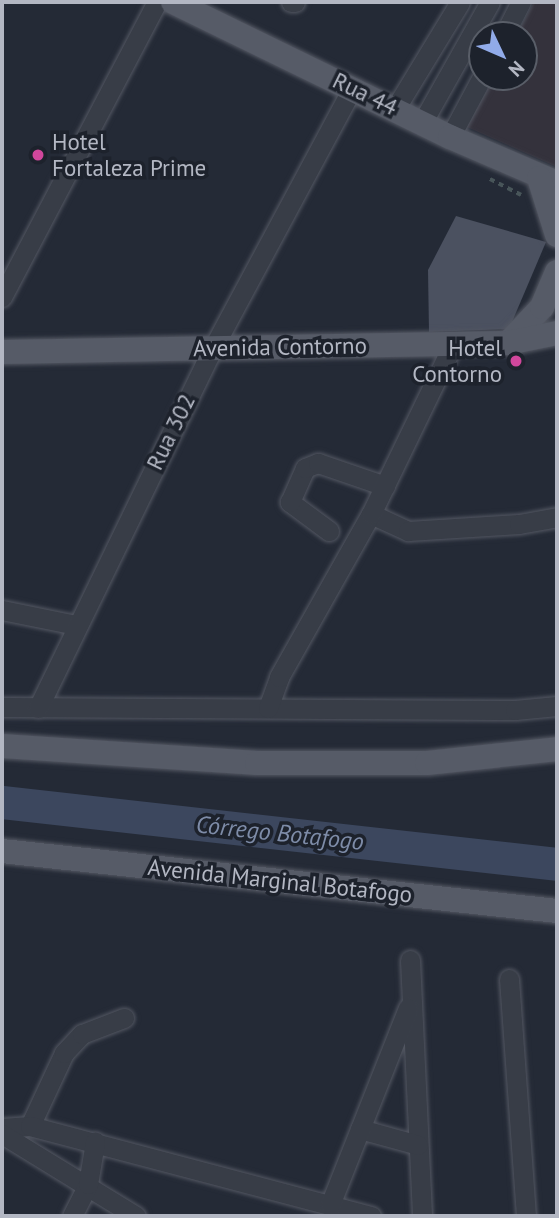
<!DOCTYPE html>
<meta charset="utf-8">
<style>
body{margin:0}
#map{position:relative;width:559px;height:1218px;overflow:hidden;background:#242a36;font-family:"PT Sans",sans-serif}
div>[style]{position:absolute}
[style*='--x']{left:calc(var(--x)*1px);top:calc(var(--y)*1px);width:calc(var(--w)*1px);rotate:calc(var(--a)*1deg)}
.medical>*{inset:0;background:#34323c}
.river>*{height:33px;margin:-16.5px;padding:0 16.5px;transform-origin:16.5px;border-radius:16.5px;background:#3c475e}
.building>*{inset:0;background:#4b5160}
.path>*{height:3.5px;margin-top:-1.75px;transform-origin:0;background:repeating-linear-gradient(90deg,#485559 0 5px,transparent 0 10px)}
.roads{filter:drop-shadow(0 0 2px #535762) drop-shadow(0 0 2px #535762)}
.minor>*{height:19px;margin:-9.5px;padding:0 9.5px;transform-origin:9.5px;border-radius:9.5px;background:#383d47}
.major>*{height:24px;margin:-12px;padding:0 12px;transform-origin:12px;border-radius:12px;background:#565b67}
.dots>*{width:19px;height:19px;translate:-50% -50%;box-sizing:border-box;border:4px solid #1d222c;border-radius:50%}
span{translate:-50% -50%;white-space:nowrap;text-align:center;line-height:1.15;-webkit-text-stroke:7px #1d222c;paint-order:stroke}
.street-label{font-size:23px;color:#b3b7c3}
.poi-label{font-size:23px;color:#b3b7c3}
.left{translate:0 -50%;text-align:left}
.right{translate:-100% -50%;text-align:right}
.water-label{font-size:24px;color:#7e8ca8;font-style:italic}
.frame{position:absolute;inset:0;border:4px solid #b3b7c3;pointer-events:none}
.north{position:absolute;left:468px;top:21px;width:70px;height:70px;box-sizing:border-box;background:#1d222c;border:2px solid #595e68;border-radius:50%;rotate:134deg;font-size:19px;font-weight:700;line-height:28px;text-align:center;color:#b3b7c3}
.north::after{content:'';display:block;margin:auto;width:24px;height:32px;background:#91abe9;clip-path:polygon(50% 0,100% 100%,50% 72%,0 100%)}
</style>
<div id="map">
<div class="medical">
<div style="clip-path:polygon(534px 2px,557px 2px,557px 167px,467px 127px,494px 77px,524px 77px,524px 35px,516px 35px)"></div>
</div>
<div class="river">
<div style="--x:2;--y:802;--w:558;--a:6.37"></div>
</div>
<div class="building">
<div style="clip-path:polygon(456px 216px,546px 242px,509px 329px,429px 332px,428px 270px)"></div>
</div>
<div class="path">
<div style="--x:490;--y:179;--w:35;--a:27"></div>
</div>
<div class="roads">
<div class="minor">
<div style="--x:291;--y:2;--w:4;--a:0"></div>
<div style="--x:504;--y:35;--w:37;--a:-63"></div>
<div style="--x:395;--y:109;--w:125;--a:-58.7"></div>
<div style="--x:422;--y:123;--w:139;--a:-60.7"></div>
<div style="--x:450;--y:137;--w:68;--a:-61.9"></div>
<div style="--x:2;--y:297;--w:333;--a:-62.3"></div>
<div style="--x:371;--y:514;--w:41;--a:24.7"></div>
<div style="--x:408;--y:531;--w:111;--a:-3.6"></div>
<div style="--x:519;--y:524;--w:39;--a:-10"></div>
<div style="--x:329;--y:531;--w:49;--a:-143.4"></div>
<div style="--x:290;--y:502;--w:37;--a:-66"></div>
<div style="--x:305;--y:468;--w:14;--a:-21"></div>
<div style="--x:318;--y:463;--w:71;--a:18.9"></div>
<div style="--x:2;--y:610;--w:76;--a:11.5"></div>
<div style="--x:2;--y:707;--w:513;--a:0.34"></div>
<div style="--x:515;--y:710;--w:42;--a:-5.4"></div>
<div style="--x:38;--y:708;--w:400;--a:-64.1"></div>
<div style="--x:213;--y:348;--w:296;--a:-61.8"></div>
<div style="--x:268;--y:708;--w:33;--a:-70"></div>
<div style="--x:279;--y:677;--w:187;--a:-60.6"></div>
<div style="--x:371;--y:514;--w:189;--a:-64.2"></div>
<div style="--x:410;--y:960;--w:256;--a:87.3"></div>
<div style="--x:509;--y:979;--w:238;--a:85.9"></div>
<div style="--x:30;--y:1126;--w:81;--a:-65"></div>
<div style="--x:64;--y:1053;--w:26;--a:-47"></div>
<div style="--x:82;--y:1034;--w:45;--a:-20.9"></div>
<div style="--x:2;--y:1128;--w:28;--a:-4"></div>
<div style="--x:30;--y:1126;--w:353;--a:14.8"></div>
<div style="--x:360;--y:1129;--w:60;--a:15.4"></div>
<div style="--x:2;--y:1134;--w:157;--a:31.5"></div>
<div style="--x:330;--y:1205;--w:212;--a:-68.4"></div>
<div style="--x:72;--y:1216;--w:36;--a:-63"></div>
<div style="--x:88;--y:1184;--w:43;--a:-80.5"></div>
</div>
<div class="major">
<div style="--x:173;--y:2;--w:308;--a:26"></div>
<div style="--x:450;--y:137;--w:116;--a:23.3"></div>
<div style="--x:539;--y:178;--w:60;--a:72.5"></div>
<div style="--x:508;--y:343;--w:50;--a:-46.6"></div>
<div style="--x:542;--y:307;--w:38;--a:-67"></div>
<div style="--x:2;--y:352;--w:506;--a:-1.02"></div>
<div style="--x:508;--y:343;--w:50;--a:-11.5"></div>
<div style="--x:2;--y:746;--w:256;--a:3.8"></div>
<div style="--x:257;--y:763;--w:170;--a:0"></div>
<div style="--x:427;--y:763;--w:131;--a:-6.1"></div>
<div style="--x:2;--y:851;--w:558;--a:6.17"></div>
</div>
</div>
<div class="dots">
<div style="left:38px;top:155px;background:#d1479c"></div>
<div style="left:516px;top:361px;background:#d1479c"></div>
</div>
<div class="street-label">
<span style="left:365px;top:94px;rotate:26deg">Rua 44</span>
<span style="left:280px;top:347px;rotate:-1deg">Avenida Contorno</span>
<span style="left:171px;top:432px;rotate:-64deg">Rua 302</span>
<span style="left:280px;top:881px;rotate:6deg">Avenida Marginal Botafogo</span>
</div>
<div class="poi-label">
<span class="left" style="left:52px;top:155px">Hotel<br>Fortaleza Prime</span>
<span class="right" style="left:502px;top:361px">Hotel<br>Contorno</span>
</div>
<div class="water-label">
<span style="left:280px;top:833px;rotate:6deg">Córrego Botafogo</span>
</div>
<div class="frame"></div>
<div class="north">N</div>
</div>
